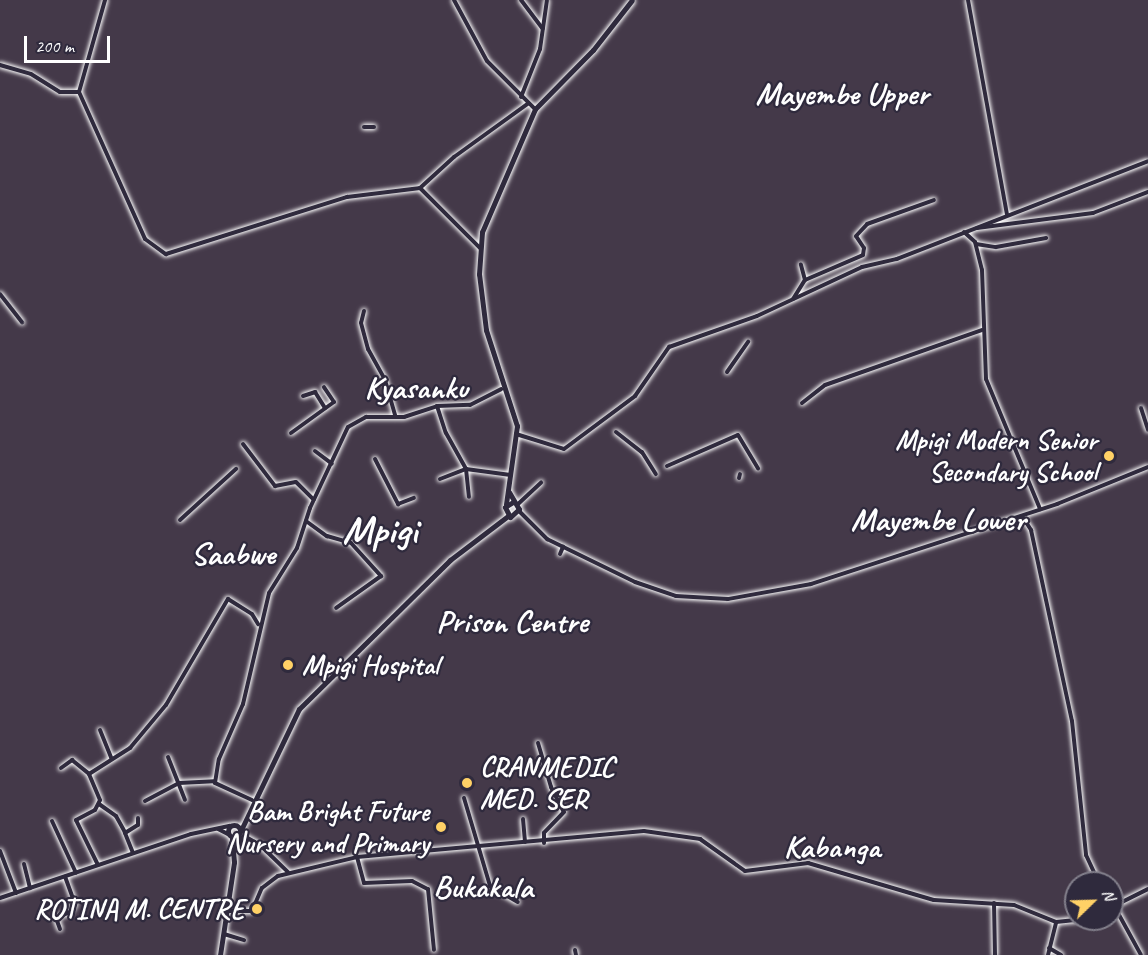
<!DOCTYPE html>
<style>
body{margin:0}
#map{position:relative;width:1148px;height:955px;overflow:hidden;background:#443949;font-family:Caveat,sans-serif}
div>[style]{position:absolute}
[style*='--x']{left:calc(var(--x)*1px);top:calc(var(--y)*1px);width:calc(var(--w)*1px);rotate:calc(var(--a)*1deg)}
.roads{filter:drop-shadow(0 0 2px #fff) drop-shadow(0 0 2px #fff)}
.minor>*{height:4px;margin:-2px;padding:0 2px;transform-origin:2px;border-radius:2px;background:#2f2a3d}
.major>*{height:5px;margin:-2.5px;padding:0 2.5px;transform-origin:2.5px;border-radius:2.5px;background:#2f2a3d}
.major>.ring{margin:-2.5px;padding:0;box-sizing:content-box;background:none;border:5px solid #2f2a3d;border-radius:50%}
.dots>*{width:16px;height:16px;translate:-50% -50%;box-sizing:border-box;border:3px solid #2f2a3d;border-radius:50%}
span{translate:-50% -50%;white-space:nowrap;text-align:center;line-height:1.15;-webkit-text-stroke:4.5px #2f2a3d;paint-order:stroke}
.poi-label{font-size:28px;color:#fff;font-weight:700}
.right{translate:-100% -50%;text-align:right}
.left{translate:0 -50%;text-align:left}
.quarter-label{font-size:32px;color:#fff;font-weight:700}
.town-label{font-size:40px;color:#fff;font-weight:700}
.north{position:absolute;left:1064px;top:871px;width:60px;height:60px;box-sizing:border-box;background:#2f2a3d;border:2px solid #827f8b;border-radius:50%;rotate:67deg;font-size:16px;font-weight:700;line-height:24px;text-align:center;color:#fff}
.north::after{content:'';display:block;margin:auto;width:21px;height:27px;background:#ffd166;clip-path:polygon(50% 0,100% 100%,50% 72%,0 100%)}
.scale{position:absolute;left:24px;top:36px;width:86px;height:27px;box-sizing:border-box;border:3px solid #fff;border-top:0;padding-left:8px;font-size:18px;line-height:21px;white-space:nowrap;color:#fff;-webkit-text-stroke:4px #2f2a3d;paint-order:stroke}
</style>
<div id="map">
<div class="roads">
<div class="minor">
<div style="--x:454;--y:0;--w:69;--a:61.6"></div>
<div style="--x:487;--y:61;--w:68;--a:45"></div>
<div style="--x:521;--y:0;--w:36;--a:53"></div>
<div style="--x:968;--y:0;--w:218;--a:79.7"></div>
<div style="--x:0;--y:65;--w:32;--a:16"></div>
<div style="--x:31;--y:74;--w:34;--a:32"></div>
<div style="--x:60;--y:92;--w:19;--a:0"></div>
<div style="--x:79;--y:92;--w:161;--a:65.8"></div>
<div style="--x:145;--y:239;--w:26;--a:36"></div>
<div style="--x:166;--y:254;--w:190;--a:-17.5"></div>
<div style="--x:347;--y:197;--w:74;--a:-7"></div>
<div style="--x:420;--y:188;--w:85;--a:45"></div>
<div style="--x:79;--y:92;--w:96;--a:-74.2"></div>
<div style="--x:521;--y:97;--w:52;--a:-68.4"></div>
<div style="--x:540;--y:49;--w:49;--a:-81.9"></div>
<div style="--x:364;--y:127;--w:10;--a:0"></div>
<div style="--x:420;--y:188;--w:46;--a:-42.4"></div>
<div style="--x:454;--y:157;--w:92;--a:-35.8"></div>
<div style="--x:977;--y:228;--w:117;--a:-7.4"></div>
<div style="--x:1093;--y:213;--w:59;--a:-20.9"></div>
<div style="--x:964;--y:232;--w:15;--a:42"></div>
<div style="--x:975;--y:242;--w:29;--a:76"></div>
<div style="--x:982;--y:270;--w:109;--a:87.9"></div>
<div style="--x:986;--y:379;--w:141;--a:67.4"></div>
<div style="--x:976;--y:244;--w:20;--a:9"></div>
<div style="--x:996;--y:247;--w:51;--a:-10.2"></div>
<div style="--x:805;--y:280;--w:63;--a:-23.3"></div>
<div style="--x:863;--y:255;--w:7;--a:-82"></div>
<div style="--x:864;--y:248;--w:14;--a:-124"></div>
<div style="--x:856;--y:236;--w:16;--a:-47"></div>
<div style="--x:867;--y:224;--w:71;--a:-19.7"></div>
<div style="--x:0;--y:294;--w:36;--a:52"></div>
<div style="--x:793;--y:299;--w:22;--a:-58"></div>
<div style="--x:805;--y:280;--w:16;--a:-105"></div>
<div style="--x:364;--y:311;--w:12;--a:104"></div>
<div style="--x:361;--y:323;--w:27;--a:75"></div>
<div style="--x:368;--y:349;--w:35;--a:61"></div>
<div style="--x:385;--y:380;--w:37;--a:74"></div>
<div style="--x:727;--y:372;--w:37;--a:-55"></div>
<div style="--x:303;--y:396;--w:13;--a:-18"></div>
<div style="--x:315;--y:392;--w:19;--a:58"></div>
<div style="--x:802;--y:403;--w:29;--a:-38"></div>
<div style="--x:825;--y:385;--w:166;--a:-19.3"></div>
<div style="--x:437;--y:406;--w:28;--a:72"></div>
<div style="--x:446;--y:433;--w:41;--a:60.9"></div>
<div style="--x:466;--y:469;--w:28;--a:84"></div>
<div style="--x:1141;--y:408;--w:23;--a:72"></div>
<div style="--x:616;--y:432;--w:33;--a:38"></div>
<div style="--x:642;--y:452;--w:26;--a:58"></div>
<div style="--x:291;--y:433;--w:53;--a:-35.8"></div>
<div style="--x:334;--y:402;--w:18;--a:-124"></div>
<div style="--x:516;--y:434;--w:50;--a:17.4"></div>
<div style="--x:564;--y:449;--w:89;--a:-36.7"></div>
<div style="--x:635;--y:396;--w:60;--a:-55.2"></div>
<div style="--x:669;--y:347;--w:93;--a:-19.4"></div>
<div style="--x:757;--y:316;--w:116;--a:-25"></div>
<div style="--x:862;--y:267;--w:36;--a:-13"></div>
<div style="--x:897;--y:259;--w:269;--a:-21.3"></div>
<div style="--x:243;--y:444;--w:53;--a:52.7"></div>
<div style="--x:275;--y:486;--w:21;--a:-11"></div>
<div style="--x:296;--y:482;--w:25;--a:45"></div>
<div style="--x:315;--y:451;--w:21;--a:37"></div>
<div style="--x:375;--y:459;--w:51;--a:62.9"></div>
<div style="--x:398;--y:504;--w:17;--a:-21"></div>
<div style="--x:667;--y:466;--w:77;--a:-23.6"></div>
<div style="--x:738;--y:435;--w:39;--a:59"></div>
<div style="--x:739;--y:478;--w:4;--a:-76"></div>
<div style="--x:440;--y:479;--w:28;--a:-21"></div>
<div style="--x:466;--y:469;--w:45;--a:7.6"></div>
<div style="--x:517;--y:505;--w:33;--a:-43"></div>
<div style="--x:519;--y:511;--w:40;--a:45"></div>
<div style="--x:547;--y:539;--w:98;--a:26"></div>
<div style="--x:635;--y:582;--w:43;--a:18.9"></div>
<div style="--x:676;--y:596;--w:52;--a:3.3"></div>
<div style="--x:728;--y:599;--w:84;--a:-10.2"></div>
<div style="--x:811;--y:584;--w:259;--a:-18"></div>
<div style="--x:1057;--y:504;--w:98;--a:-22.1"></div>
<div style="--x:1022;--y:516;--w:17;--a:57"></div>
<div style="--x:1031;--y:530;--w:195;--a:77.9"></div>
<div style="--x:1072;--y:721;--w:135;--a:84"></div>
<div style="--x:1086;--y:855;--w:31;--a:65"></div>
<div style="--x:180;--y:520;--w:76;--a:-42.3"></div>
<div style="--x:306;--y:521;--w:26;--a:36"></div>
<div style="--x:327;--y:536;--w:25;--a:16"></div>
<div style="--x:351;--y:543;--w:45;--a:47.7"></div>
<div style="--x:381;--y:576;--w:55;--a:144.6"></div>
<div style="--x:560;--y:554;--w:8;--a:-67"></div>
<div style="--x:100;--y:730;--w:31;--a:68"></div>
<div style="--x:538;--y:743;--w:46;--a:73.5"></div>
<div style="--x:551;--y:787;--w:28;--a:63"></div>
<div style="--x:564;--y:812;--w:29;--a:134"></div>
<div style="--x:544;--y:833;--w:10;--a:90"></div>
<div style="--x:168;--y:757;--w:46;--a:68.4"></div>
<div style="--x:61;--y:768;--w:14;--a:-36"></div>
<div style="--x:72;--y:760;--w:22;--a:39"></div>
<div style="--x:464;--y:798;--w:92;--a:73.5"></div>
<div style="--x:490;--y:886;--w:32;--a:30"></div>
<div style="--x:252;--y:800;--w:41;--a:-155.3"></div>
<div style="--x:215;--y:783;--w:24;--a:-81"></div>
<div style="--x:219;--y:759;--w:60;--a:-66.4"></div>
<div style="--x:243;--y:704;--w:114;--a:-76.8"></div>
<div style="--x:269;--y:593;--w:53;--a:-58.1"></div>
<div style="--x:297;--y:548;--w:42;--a:-72"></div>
<div style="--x:310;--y:508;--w:89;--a:-64.9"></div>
<div style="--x:348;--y:427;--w:21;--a:-29"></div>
<div style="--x:366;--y:417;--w:38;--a:0"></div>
<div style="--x:404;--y:417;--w:35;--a:-18"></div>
<div style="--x:437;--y:406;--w:33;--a:-2"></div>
<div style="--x:470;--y:405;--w:35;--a:-27"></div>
<div style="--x:145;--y:801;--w:38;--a:-28"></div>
<div style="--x:179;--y:783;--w:35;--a:-3"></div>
<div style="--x:99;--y:804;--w:21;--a:35"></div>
<div style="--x:116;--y:816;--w:18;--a:61"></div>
<div style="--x:523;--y:819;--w:23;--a:85"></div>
<div style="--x:52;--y:821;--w:57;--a:65.2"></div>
<div style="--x:218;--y:829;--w:13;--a:27"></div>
<div style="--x:239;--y:838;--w:7;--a:-8"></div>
<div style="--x:246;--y:837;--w:16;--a:30"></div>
<div style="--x:260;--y:845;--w:39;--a:44"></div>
<div style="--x:0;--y:851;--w:45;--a:69.1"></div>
<div style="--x:133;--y:853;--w:22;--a:-112"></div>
<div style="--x:125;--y:833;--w:15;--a:-32"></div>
<div style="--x:138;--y:825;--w:7;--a:-90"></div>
<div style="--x:357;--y:857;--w:27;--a:75"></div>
<div style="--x:364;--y:883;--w:48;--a:-2.4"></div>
<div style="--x:412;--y:881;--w:18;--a:27"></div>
<div style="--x:428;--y:889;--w:61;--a:84.4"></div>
<div style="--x:24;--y:864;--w:25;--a:76"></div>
<div style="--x:98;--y:865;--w:50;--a:-116.1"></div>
<div style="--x:76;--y:820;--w:21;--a:-28"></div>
<div style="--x:95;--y:810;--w:11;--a:-63"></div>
<div style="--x:100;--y:800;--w:28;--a:-113"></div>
<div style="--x:89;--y:774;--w:49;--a:-32.4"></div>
<div style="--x:130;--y:748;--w:56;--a:-50.1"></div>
<div style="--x:166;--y:705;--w:123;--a:-59.7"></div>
<div style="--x:228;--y:599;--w:28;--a:32"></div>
<div style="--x:252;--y:614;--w:12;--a:59"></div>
<div style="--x:0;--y:898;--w:201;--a:-18.5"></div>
<div style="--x:191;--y:834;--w:40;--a:-12"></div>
<div style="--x:1112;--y:902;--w:60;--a:61.3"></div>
<div style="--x:994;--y:903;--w:52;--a:88.9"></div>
<div style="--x:1112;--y:907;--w:40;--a:-26.6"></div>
<div style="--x:229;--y:911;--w:23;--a:0"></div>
<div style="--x:252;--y:911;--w:25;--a:-67"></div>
<div style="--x:262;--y:888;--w:20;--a:-37"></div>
<div style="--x:278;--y:876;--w:81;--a:-13.5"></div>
<div style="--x:357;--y:857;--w:288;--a:-5.2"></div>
<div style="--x:644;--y:831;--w:57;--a:8.1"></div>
<div style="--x:700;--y:839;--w:55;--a:35.4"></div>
<div style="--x:745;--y:871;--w:64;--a:-7.2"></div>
<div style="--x:808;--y:863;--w:131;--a:16.4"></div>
<div style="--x:934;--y:900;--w:80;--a:3.6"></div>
<div style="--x:1014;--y:905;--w:45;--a:22"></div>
<div style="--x:1056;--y:922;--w:29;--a:-6"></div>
<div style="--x:60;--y:929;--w:12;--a:-110"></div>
<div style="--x:56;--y:918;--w:15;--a:-23"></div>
<div style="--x:70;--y:912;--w:9;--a:-58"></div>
<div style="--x:75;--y:904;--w:29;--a:-110"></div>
<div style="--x:224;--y:934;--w:21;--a:17"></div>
<div style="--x:1049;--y:948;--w:14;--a:30"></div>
<div style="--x:575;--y:950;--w:5;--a:79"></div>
<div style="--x:1048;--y:955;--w:34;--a:-76"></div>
</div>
<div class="major">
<div style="--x:509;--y:492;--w:20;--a:60"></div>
<div style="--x:519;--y:509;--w:12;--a:138"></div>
<div style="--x:510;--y:517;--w:11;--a:-117"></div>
<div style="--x:505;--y:507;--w:9;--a:-32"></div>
<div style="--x:506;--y:504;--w:79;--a:-82"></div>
<div style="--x:517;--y:426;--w:101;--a:-107.9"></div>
<div style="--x:486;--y:330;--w:56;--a:-97.1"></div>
<div style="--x:479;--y:274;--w:42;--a:-85.9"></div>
<div style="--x:482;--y:232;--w:134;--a:-66.7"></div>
<div style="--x:535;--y:109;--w:83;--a:-45.5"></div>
<div style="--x:593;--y:50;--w:63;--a:-52"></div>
<div class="ring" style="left:228px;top:825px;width:7px;height:7px"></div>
<div style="--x:241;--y:830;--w:134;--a:-64.4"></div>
<div style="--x:299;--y:709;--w:212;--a:-44.6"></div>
<div style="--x:450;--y:560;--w:73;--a:-37.2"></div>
<div style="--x:220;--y:955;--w:94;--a:-81.4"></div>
<div style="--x:234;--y:862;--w:25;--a:-95"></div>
</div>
</div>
<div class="dots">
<div style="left:1109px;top:456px;background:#ffd166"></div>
<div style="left:288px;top:665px;background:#ffd166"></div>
<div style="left:467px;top:783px;background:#ffd166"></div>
<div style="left:441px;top:827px;background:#ffd166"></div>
<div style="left:257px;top:909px;background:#ffd166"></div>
</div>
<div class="poi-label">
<span class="right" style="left:1097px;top:456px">Mpigi Modern Senior<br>Secondary School</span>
<span class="left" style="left:302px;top:665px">Mpigi Hospital</span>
<span class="left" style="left:480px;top:783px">CRANMEDIC<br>MED. SER</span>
<span class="right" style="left:429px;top:827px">Bam Bright Future<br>Nursery and Primary</span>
<span class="right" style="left:244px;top:909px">ROTINA M. CENTRE</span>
</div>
<div class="quarter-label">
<span style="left:842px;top:94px">Mayembe Upper</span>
<span style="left:416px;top:388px">Kyasanku</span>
<span style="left:938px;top:520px">Mayembe Lower</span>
<span style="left:233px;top:554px">Saabwe</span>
<span style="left:512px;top:622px">Prison Centre</span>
<span style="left:832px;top:847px">Kabanga</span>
<span style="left:483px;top:887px">Bukakala</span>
</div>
<div class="town-label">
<span style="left:380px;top:530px">Mpigi</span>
</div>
<div class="north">N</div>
<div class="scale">200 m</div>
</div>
